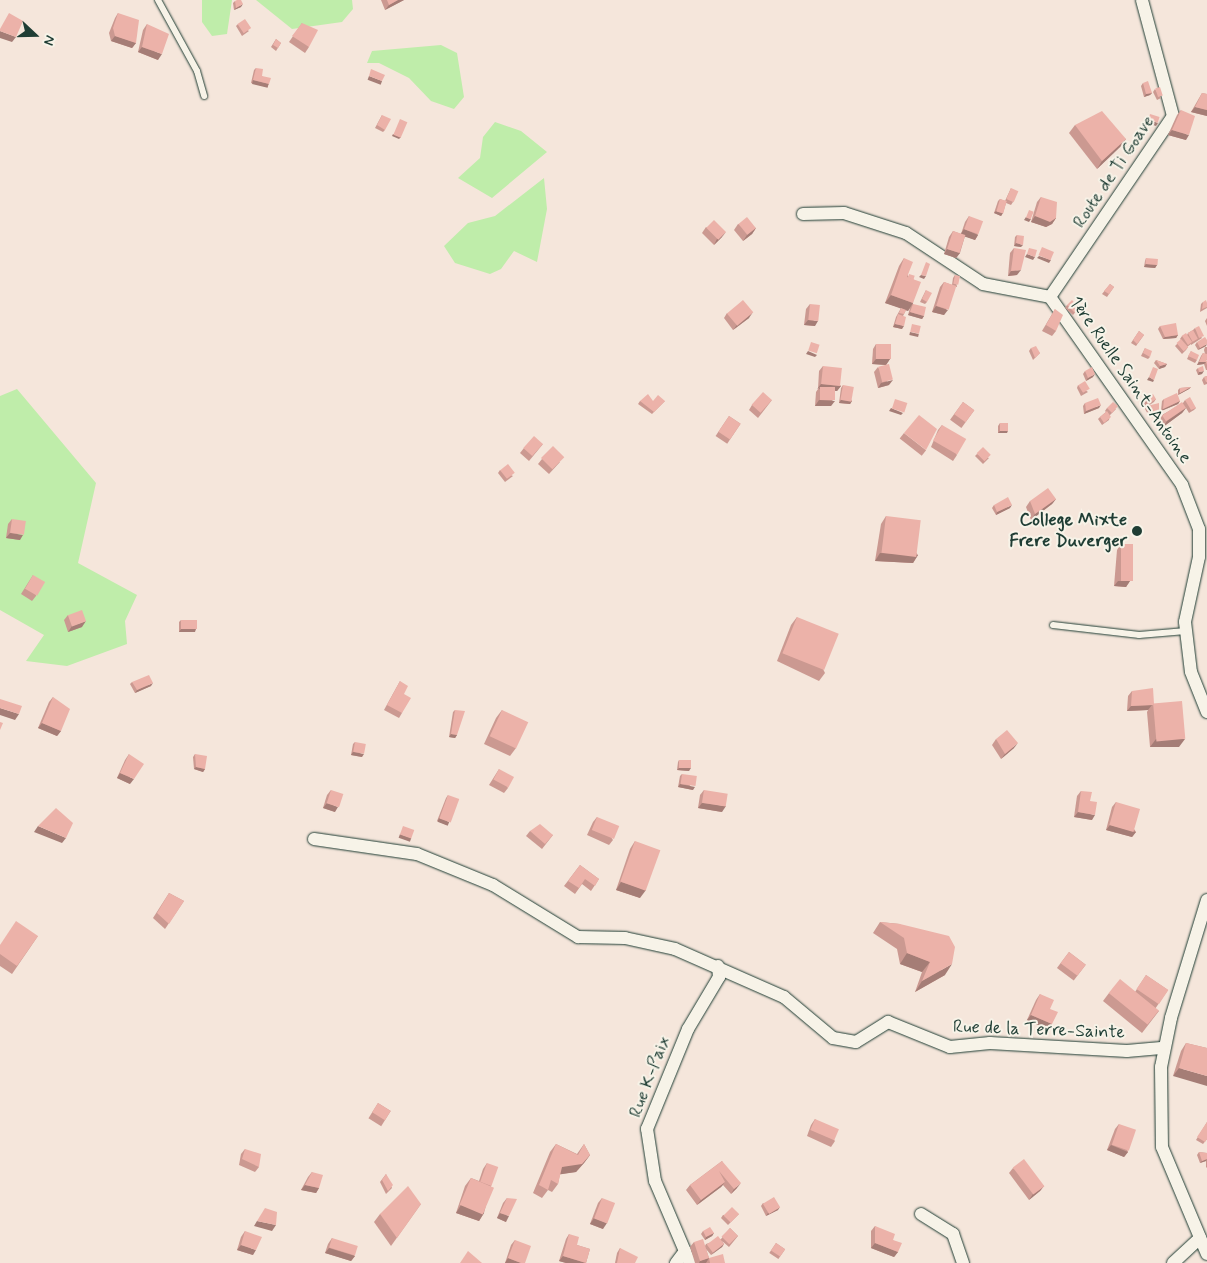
<!DOCTYPE html>
<meta charset="utf-8">
<style>
body{margin:0}
#map{position:relative;width:1207px;height:1263px;overflow:hidden;background:#f5e6db;font-family:Mynerve,sans-serif}
div>[style]{position:absolute}
[style*='--x']{left:calc(var(--x)*1px);top:calc(var(--y)*1px);width:calc(var(--w)*1px);rotate:calc(var(--a)*1deg)}
.green>*{inset:0;background:#bfedaa}
.roads{filter:drop-shadow(0 0 1px #1f3d34) drop-shadow(0 0 1px #1f3d34)}
.service>*{height:6px;margin:-3px;padding:0 3px;transform-origin:3px;border-radius:3px;background:#f7f3e8}
.minor>*{height:12px;margin:-6px;padding:0 6px;transform-origin:6px;border-radius:6px;background:#f7f3e8}
.wall>*{inset:0;background:#cb9991;transform-origin:0 0}
.shaded-wall>*{inset:0;background:#a57d76;transform-origin:0 0}
.building>*{inset:0;background:#ecb2a9;transform-origin:0 0}
.dots>*{width:14px;height:14px;translate:-50% -50%;box-sizing:border-box;border:2px solid #f7f3e8;border-radius:50%}
span{translate:-50% -50%;white-space:nowrap;text-align:center;line-height:1.15;-webkit-text-stroke:4px #f7f3e8;paint-order:stroke}
.street-label{font-size:18px;color:#1f3d34}
.poi-label{font-size:18px;color:#1f3d34;font-weight:700}
.right{translate:-100% -50%;text-align:right}
.north{position:absolute;left:10px;top:10px;width:50px;height:50px;-webkit-text-stroke:4px #f7f3e8;paint-order:stroke;rotate:111deg;font-size:14px;font-weight:700;line-height:20px;text-align:center;color:#1f3d34}
.north::after{content:'';display:block;margin:auto;width:18px;height:22px;background:#1f3d34;clip-path:polygon(50% 0,100% 100%,50% 72%,0 100%)}
</style>
<div id="map">
<div class="green">
<div style="clip-path:polygon(202px 0,232px 0,227px 34px,212px 36px,202px 22px)"></div>
<div style="clip-path:polygon(256px 0,352px 0,353px 9px,342px 22px,292px 29px)"></div>
<div style="clip-path:polygon(441px 45px,457px 53px,464px 97px,454px 109px,431px 101px,409px 78px,379px 63px,367px 63px,372px 51px)"></div>
<div style="clip-path:polygon(495px 122px,521px 131px,547px 152px,492px 198px,458px 178px,480px 158px,483px 137px)"></div>
<div style="clip-path:polygon(544px 178px,547px 209px,537px 262px,514px 251px,501px 269px,490px 274px,455px 263px,444px 246px,468px 223px,495px 216px)"></div>
<div style="clip-path:polygon(17px 389px,96px 483px,78px 563px,137px 595px,125px 621px,127px 644px,67px 666px,26px 661px,44px 635px,0 610px,0 396px)"></div>
</div>
<div class="roads">
<div class="service">
<div style="--x:158;--y:0;--w:81;--a:61.2"></div>
<div style="--x:197;--y:71;--w:26;--a:74"></div>
<div style="--x:1053;--y:625;--w:87;--a:6.6"></div>
<div style="--x:1139;--y:635;--w:47;--a:-4.9"></div>
</div>
<div class="minor">
<div style="--x:803;--y:214;--w:41;--a:-1.4"></div>
<div style="--x:844;--y:213;--w:65;--a:17.9"></div>
<div style="--x:906;--y:233;--w:92;--a:33.5"></div>
<div style="--x:983;--y:284;--w:68;--a:11"></div>
<div style="--x:1050;--y:297;--w:230;--a:54.9"></div>
<div style="--x:1182;--y:485;--w:47;--a:68.9"></div>
<div style="--x:1199;--y:529;--w:28;--a:90"></div>
<div style="--x:1199;--y:557;--w:66;--a:102.2"></div>
<div style="--x:1185;--y:622;--w:50;--a:83.2"></div>
<div style="--x:1191;--y:672;--w:43;--a:68.2"></div>
<div style="--x:1050;--y:297;--w:219;--a:-55.8"></div>
<div style="--x:1173;--y:116;--w:120;--a:-105"></div>
<div style="--x:314;--y:839;--w:104;--a:8.3"></div>
<div style="--x:417;--y:854;--w:82;--a:22.2"></div>
<div style="--x:493;--y:885;--w:100;--a:31.5"></div>
<div style="--x:578;--y:937;--w:47;--a:1.2"></div>
<div style="--x:625;--y:938;--w:51;--a:12.4"></div>
<div style="--x:675;--y:949;--w:119;--a:23.8"></div>
<div style="--x:784;--y:997;--w:64;--a:39.9"></div>
<div style="--x:833;--y:1038;--w:23;--a:10"></div>
<div style="--x:856;--y:1042;--w:38;--a:-32"></div>
<div style="--x:888;--y:1022;--w:67;--a:22"></div>
<div style="--x:950;--y:1047;--w:40;--a:-5.7"></div>
<div style="--x:990;--y:1043;--w:137;--a:3.3"></div>
<div style="--x:1127;--y:1051;--w:37;--a:-5"></div>
<div style="--x:1207;--y:900;--w:123;--a:107"></div>
<div style="--x:1171;--y:1018;--w:50;--a:101.5"></div>
<div style="--x:1161;--y:1067;--w:80;--a:89.3"></div>
<div style="--x:1162;--y:1147;--w:116;--a:67.2"></div>
<div style="--x:921;--y:1214;--w:38;--a:32"></div>
<div style="--x:953;--y:1234;--w:31;--a:71"></div>
<div style="--x:676;--y:1263;--w:15;--a:-53"></div>
<div style="--x:690;--y:1263;--w:89;--a:-113.1"></div>
<div style="--x:655;--y:1181;--w:53;--a:-98.7"></div>
<div style="--x:647;--y:1129;--w:108;--a:-67.7"></div>
<div style="--x:688;--y:1029;--w:61;--a:-59.2"></div>
<div style="--x:719;--y:977;--w:11;--a:-95"></div>
<div style="--x:1173;--y:1263;--w:37;--a:-43"></div>
</div>
</div>
<div class="wall">
<div style="clip-path:polygon(381px 0,404px 0,385px 10px)"></div>
<div style="clip-path:polygon(235px 1px,241px 7px,234px 10px,233px 3px)"></div>
<div style="clip-path:polygon(118px 13px,136px 43px,132px 48px,111px 41px,109px 33px,115px 18px)"></div>
<div style="clip-path:polygon(302px 23px,309px 47px,305px 53px,289px 42px)"></div>
<div style="clip-path:polygon(147px 24px,158px 60px,138px 52px,143px 30px)"></div>
<div style="clip-path:polygon(238px 24px,249px 31px,242px 36px,236px 26px)"></div>
<div style="clip-path:polygon(276px 39px,281px 43px,276px 51px,271px 47px)"></div>
<div style="clip-path:polygon(256px 68px,262px 76px,269px 84px,267px 87px,251px 83px,254px 70px)"></div>
<div style="clip-path:polygon(1143px 83px,1152px 93px,1150px 95px,1144px 97px,1141px 86px)"></div>
<div style="clip-path:polygon(1155px 89px,1161px 98px,1157px 100px,1153px 92px)"></div>
<div style="clip-path:polygon(1202px 93px,1207px 94px,1207px 116px,1191px 112px)"></div>
<div style="clip-path:polygon(1181px 110px,1186px 140px,1168px 135px,1177px 115px)"></div>
<div style="clip-path:polygon(382px 115px,385px 130px,383px 132px,375px 128px)"></div>
<div style="clip-path:polygon(1075px 125px,1126px 139px,1120px 147px,1097px 169px,1069px 133px)"></div>
<div style="clip-path:polygon(1011px 188px,1013px 202px,1011px 205px,1006px 203px,1003px 213px,1001px 216px,994px 213px,998px 201px,1000px 199px,1005px 201px)"></div>
<div style="clip-path:polygon(1041px 197px,1056px 218px,1052px 224px,1046px 227px,1031px 222px,1037px 202px)"></div>
<div style="clip-path:polygon(969px 216px,978px 235px,975px 240px,965px 236px,960px 253px,956px 258px,944px 254px,949px 237px,953px 231px,961px 234px,965px 222px)"></div>
<div style="clip-path:polygon(738px 224px,756px 228px,752px 234px,743px 241px,734px 230px)"></div>
<div style="clip-path:polygon(706px 227px,722px 237px,714px 245px,702px 233px)"></div>
<div style="clip-path:polygon(1017px 235px,1021px 247px,1014px 246px,1015px 237px)"></div>
<div style="clip-path:polygon(1014px 248px,1017px 275px,1008px 276px,1010px 253px)"></div>
<div style="clip-path:polygon(904px 258px,908px 276px,914px 280px,913px 304px,924px 316px,922px 319px,908px 315px,910px 308px,908px 311px,906px 310px,903px 316px,902px 329px,893px 327px,896px 317px,901px 308px,885px 303px,899px 266px)"></div>
<div style="clip-path:polygon(1146px 258px,1157px 265px,1155px 268px,1144px 267px,1145px 261px)"></div>
<div style="clip-path:polygon(955px 275px,957px 287px,955px 287px,944px 315px,932px 312px,940px 287px,944px 282px,952px 285px,953px 278px)"></div>
<div style="clip-path:polygon(1110px 284px,1114px 287px,1107px 297px,1102px 294px)"></div>
<div style="clip-path:polygon(926px 290px,927px 302px,925px 304px,920px 302px)"></div>
<div style="clip-path:polygon(1203px 302px,1207px 303px,1207px 308px,1200px 312px,1201px 304px)"></div>
<div style="clip-path:polygon(810px 304px,815px 326px,804px 325px,806px 309px)"></div>
<div style="clip-path:polygon(1067px 305px,1079px 308px,1073px 315px,1065px 308px)"></div>
<div style="clip-path:polygon(1055px 309px,1056px 331px,1052px 336px,1042px 331px)"></div>
<div style="clip-path:polygon(727px 313px,749px 318px,733px 330px,724px 318px)"></div>
<div style="clip-path:polygon(1207px 318px,1207px 326px,1205px 321px)"></div>
<div style="clip-path:polygon(1160px 326px,1178px 335px,1176px 338px,1163px 339px,1158px 329px)"></div>
<div style="clip-path:polygon(1195px 328px,1202px 338px,1191px 345px,1191px 344px,1187px 347px,1188px 347px,1186px 350px,1182px 354px,1175px 346px,1181px 340px,1180px 339px,1182px 336px,1187px 335px,1188px 333px,1193px 330px)"></div>
<div style="clip-path:polygon(1139px 331px,1144px 335px,1136px 346px,1131px 343px)"></div>
<div style="clip-path:polygon(1197px 342px,1206px 346px,1198px 350px,1195px 345px)"></div>
<div style="clip-path:polygon(876px 344px,890px 359px,886px 365px,872px 364px,873px 349px)"></div>
<div style="clip-path:polygon(1205px 347px,1207px 347px,1207px 359px,1206px 361px,1207px 361px,1207px 370px,1206px 370px,1204px 364px,1197px 365px,1201px 356px,1203px 353px,1205px 354px,1204px 350px)"></div>
<div style="clip-path:polygon(1031px 348px,1040px 353px,1033px 360px,1029px 351px)"></div>
<div style="clip-path:polygon(1145px 348px,1150px 357px,1148px 359px,1141px 356px)"></div>
<div style="clip-path:polygon(1191px 351px,1197px 360px,1195px 363px,1187px 359px)"></div>
<div style="clip-path:polygon(1156px 360px,1167px 364px,1165px 367px,1159px 369px,1154px 363px)"></div>
<div style="clip-path:polygon(823px 366px,841px 386px,837px 391px,835px 391px,831px 406px,815px 406px,816px 392px,818px 389px,819px 371px)"></div>
<div style="clip-path:polygon(878px 367px,889px 385px,878px 388px,874px 372px)"></div>
<div style="clip-path:polygon(1198px 368px,1202px 374px,1198px 375px,1196px 370px)"></div>
<div style="clip-path:polygon(1085px 371px,1093px 377px,1086px 381px,1083px 374px)"></div>
<div style="clip-path:polygon(1207px 376px,1207px 384px,1204px 385px,1202px 380px,1204px 377px)"></div>
<div style="clip-path:polygon(843px 385px,852px 401px,850px 404px,839px 403px,841px 388px)"></div>
<div style="clip-path:polygon(1078px 385px,1088px 392px,1081px 396px,1077px 388px)"></div>
<div style="clip-path:polygon(1191px 387px,1189px 389px,1178px 395px,1178px 390px,1180px 388px)"></div>
<div style="clip-path:polygon(1145px 399px,1156px 399px,1154px 402px,1148px 406px,1157px 412px,1149px 416px,1145px 409px,1146px 407px,1143px 402px)"></div>
<div style="clip-path:polygon(1164px 399px,1180px 401px,1178px 404px,1161px 411px,1162px 401px)"></div>
<div style="clip-path:polygon(772px 400px,758px 418px,749px 410px,752px 405px)"></div>
<div style="clip-path:polygon(1185px 400px,1196px 408px,1194px 410px,1189px 413px,1186px 408px,1182px 413px,1163px 427px,1159px 420px,1162px 415px,1183px 403px)"></div>
<div style="clip-path:polygon(640px 401px,665px 401px,652px 414px,638px 404px)"></div>
<div style="left:963px;top:402px;width:14px;height:22px;rotate:36deg"></div>
<div style="clip-path:polygon(1085px 403px,1099px 408px,1084px 414px,1083px 406px)"></div>
<div style="clip-path:polygon(1107px 408px,1116px 409px,1110px 415px,1109px 420px,1102px 425px,1098px 419px,1100px 417px,1106px 412px,1105px 411px)"></div>
<div style="left:729px;top:416px;width:14px;height:24px;rotate:34deg"></div>
<div style="clip-path:polygon(1000px 423px,1008px 430px,1007px 433px,998px 433px,998px 426px)"></div>
<div style="clip-path:polygon(942px 425px,957px 455px,953px 461px,931px 447px,938px 430px)"></div>
<div style="left:904px;top:433px;width:28px;height:7px;rotate:38deg"></div>
<div style="clip-path:polygon(543px 444px,529px 461px,520px 453px,524px 448px)"></div>
<div style="clip-path:polygon(977px 454px,989px 458px,983px 464px,975px 456px)"></div>
<div style="clip-path:polygon(542px 459px,560px 462px,549px 474px,538px 464px)"></div>
<div style="clip-path:polygon(500px 470px,513px 476px,505px 482px,498px 473px)"></div>
<div style="clip-path:polygon(1056px 499px,1052px 504px,1031px 520px,1026px 507px,1030px 501px)"></div>
<div style="clip-path:polygon(994px 505px,1010px 508px,996px 515px,992px 508px)"></div>
<div style="clip-path:polygon(886px 516px,918px 555px,913px 563px,875px 561px,881px 524px)"></div>
<div style="clip-path:polygon(12px 519px,20px 540px,6px 538px,8px 524px)"></div>
<div style="clip-path:polygon(1121px 544px,1130px 581px,1126px 587px,1114px 586px,1117px 550px)"></div>
<div style="clip-path:polygon(33px 575px,36px 596px,32px 601px,21px 594px)"></div>
<div style="clip-path:polygon(68px 615px,82px 627px,68px 632px,64px 620px)"></div>
<div style="clip-path:polygon(797px 617px,825px 673px,819px 681px,777px 661px,791px 625px)"></div>
<div style="clip-path:polygon(181px 620px,195px 632px,179px 632px,179px 622px)"></div>
<div style="clip-path:polygon(400px 681px,404px 694px,402px 713px,399px 718px,384px 710px)"></div>
<div style="clip-path:polygon(132px 682px,151px 686px,135px 693px,130px 684px)"></div>
<div style="clip-path:polygon(1132px 691px,1154px 704px,1179px 747px,1150px 747px,1147px 712px,1148px 710px,1127px 711px,1128px 696px)"></div>
<div style="clip-path:polygon(53px 697px,61px 731px,57px 736px,38px 728px,49px 702px)"></div>
<div style="clip-path:polygon(455px 710px,457px 735px,455px 738px,449px 737px,453px 712px)"></div>
<div style="clip-path:polygon(502px 710px,516px 748px,510px 756px,484px 744px,496px 718px)"></div>
<div style="clip-path:polygon(996px 739px,1014px 748px,1001px 759px,992px 745px)"></div>
<div style="clip-path:polygon(355px 742px,362px 757px,351px 755px,353px 744px)"></div>
<div style="clip-path:polygon(129px 754px,130px 784px,117px 778px,125px 760px)"></div>
<div style="clip-path:polygon(195px 754px,205px 769px,203px 772px,194px 769px,193px 757px)"></div>
<div style="clip-path:polygon(679px 760px,689px 771px,677px 770px,678px 762px)"></div>
<div style="clip-path:polygon(499px 769px,508px 788px,504px 793px,489px 785px)"></div>
<div style="clip-path:polygon(682px 774px,693px 790px,678px 787px,680px 776px)"></div>
<div style="clip-path:polygon(331px 790px,335px 812px,323px 808px,327px 795px)"></div>
<div style="clip-path:polygon(704px 790px,722px 812px,698px 808px,700px 795px)"></div>
<div style="clip-path:polygon(1081px 791px,1090px 801px,1092px 820px,1074px 817px,1077px 796px)"></div>
<div style="clip-path:polygon(448px 795px,447px 825px,437px 821px,446px 798px)"></div>
<div style="clip-path:polygon(1116px 802px,1136px 832px,1132px 837px,1106px 830px,1112px 807px)"></div>
<div style="clip-path:polygon(597px 817px,613px 840px,609px 845px,587px 835px,593px 822px)"></div>
<div style="clip-path:polygon(530px 831px,553px 835px,542px 849px,526px 836px)"></div>
<div style="clip-path:polygon(635px 841px,640px 898px,616px 890px,630px 849px)"></div>
<div style="clip-path:polygon(580px 865px,599px 879px,591px 891px,582px 884px,575px 894px,564px 886px)"></div>
<div style="clip-path:polygon(169px 893px,184px 901px,165px 929px,153px 918px)"></div>
<div style="clip-path:polygon(880px 922px,900px 924px,945px 975px,915px 992px,922px 972px,900px 964px,897px 949px,873px 933px)"></div>
<div style="clip-path:polygon(38px 936px,12px 974px,0 966px,0 945px)"></div>
<div style="left:1069px;top:952px;width:21px;height:20px;rotate:37deg"></div>
<div style="clip-path:polygon(1146px 975px,1168px 990px,1155px 1009px,1159px 1011px,1142px 1033px,1103px 1001px,1109px 993px,1135px 992px)"></div>
<div style="clip-path:polygon(1040px 994px,1050px 1009px,1052px 1024px,1049px 1030px,1027px 1020px,1036px 1000px)"></div>
<div style="clip-path:polygon(1186px 1043px,1207px 1048px,1173px 1076px,1181px 1051px)"></div>
<div style="left:378px;top:1103px;width:15px;height:18px;rotate:32deg"></div>
<div style="clip-path:polygon(815px 1119px,835px 1141px,831px 1147px,807px 1136px,811px 1125px)"></div>
<div style="clip-path:polygon(1207px 1122px,1207px 1139px,1203px 1144px,1196px 1140px)"></div>
<div style="clip-path:polygon(1119px 1124px,1128px 1152px,1124px 1157px,1107px 1150px,1115px 1129px)"></div>
<div style="clip-path:polygon(556px 1144px,577px 1154px,584px 1144px,590px 1155px,584px 1163px,576px 1172px,560px 1174px,558px 1184px,552px 1192px,548px 1190px,542px 1198px,533px 1193px,550px 1152px)"></div>
<div style="clip-path:polygon(245px 1149px,259px 1167px,255px 1172px,239px 1165px,241px 1154px)"></div>
<div style="clip-path:polygon(1199px 1152px,1207px 1153px,1207px 1167px,1206px 1168px,1206px 1161px,1200px 1163px,1197px 1155px)"></div>
<div style="clip-path:polygon(722px 1161px,737px 1188px,731px 1194px,723px 1185px,721px 1187px,697px 1205px,686px 1190px,690px 1185px)"></div>
<div style="clip-path:polygon(487px 1163px,491px 1186px,484px 1213px,479px 1221px,456px 1213px,465px 1186px,471px 1178px,479px 1181px,483px 1169px)"></div>
<div style="clip-path:polygon(1013px 1168px,1044px 1186px,1040px 1191px,1029px 1200px,1009px 1173px)"></div>
<div style="clip-path:polygon(312px 1172px,319px 1188px,316px 1193px,301px 1190px,308px 1177px)"></div>
<div style="clip-path:polygon(386px 1174px,392px 1188px,386px 1194px,380px 1182px)"></div>
<div style="clip-path:polygon(507px 1198px,506px 1222px,497px 1218px,503px 1203px)"></div>
<div style="clip-path:polygon(602px 1198px,603px 1229px,590px 1224px,598px 1203px)"></div>
<div style="clip-path:polygon(763px 1203px,778px 1210px,766px 1216px,761px 1206px)"></div>
<div style="clip-path:polygon(421px 1204px,391px 1246px,374px 1222px,380px 1214px)"></div>
<div style="clip-path:polygon(739px 1214px,728px 1225px,721px 1218px,723px 1215px)"></div>
<div style="clip-path:polygon(875px 1226px,893px 1240px,898px 1252px,894px 1257px,871px 1248px,871px 1231px)"></div>
<div style="clip-path:polygon(730px 1228px,738px 1236px,729px 1247px,722px 1241px,724px 1244px,722px 1247px,711px 1255px,706px 1249px,709px 1258px,725px 1263px,695px 1263px,690px 1247px,694px 1242px,705px 1246px,706px 1244px,721px 1239px)"></div>
<div style="clip-path:polygon(245px 1231px,253px 1255px,237px 1250px,241px 1237px)"></div>
<div style="clip-path:polygon(703px 1231px,714px 1233px,712px 1236px,705px 1240px,701px 1234px)"></div>
<div style="clip-path:polygon(569px 1234px,577px 1245px,590px 1249px,586px 1263px,566px 1263px,559px 1261px,566px 1239px)"></div>
<div style="clip-path:polygon(332px 1238px,355px 1256px,351px 1261px,325px 1253px,328px 1244px)"></div>
<div style="clip-path:polygon(515px 1240px,525px 1263px,505px 1263px,511px 1245px)"></div>
<div style="left:776px;top:1243px;width:11px;height:12px;rotate:34deg"></div>
<div style="clip-path:polygon(620px 1248px,635px 1263px,615px 1263px,617px 1253px)"></div>
</div>
<div class="shaded-wall">
<div style="clip-path:polygon(398px 0,404px 0,385px 10px,389px 5px)"></div>
<div style="clip-path:polygon(243px 4px,241px 7px,234px 10px,236px 8px)"></div>
<div style="clip-path:polygon(0 31px,16px 37px,12px 42px,0 38px)"></div>
<div style="clip-path:polygon(115px 36px,136px 43px,132px 48px,111px 41px)"></div>
<div style="clip-path:polygon(142px 47px,162px 54px,158px 60px,138px 52px)"></div>
<div style="left:369px;top:76px;width:14px;height:4px;rotate:21deg"></div>
<div style="left:253px;top:80px;width:16px;height:4px;rotate:14deg"></div>
<div style="clip-path:polygon(1152px 93px,1150px 95px,1144px 97px,1146px 94px)"></div>
<div style="clip-path:polygon(1195px 107px,1207px 110px,1207px 116px,1191px 112px)"></div>
<div style="clip-path:polygon(1149px 120px,1158px 123px,1156px 126px,1147px 123px)"></div>
<div style="clip-path:polygon(1172px 130px,1189px 135px,1186px 140px,1168px 135px)"></div>
<div style="clip-path:polygon(393px 134px,401px 137px,399px 139px,392px 136px)"></div>
<div style="clip-path:polygon(1126px 139px,1120px 147px,1097px 169px,1102px 161px)"></div>
<div style="clip-path:polygon(996px 211px,1003px 213px,1001px 216px,994px 213px)"></div>
<div style="clip-path:polygon(1035px 216px,1056px 218px,1052px 224px,1046px 227px,1031px 222px)"></div>
<div style="clip-path:polygon(1026px 217px,1031px 219px,1029px 222px,1024px 220px)"></div>
<div style="clip-path:polygon(756px 228px,752px 234px,743px 241px,747px 235px)"></div>
<div style="clip-path:polygon(964px 229px,978px 235px,975px 240px,960px 235px)"></div>
<div style="clip-path:polygon(726px 232px,722px 237px,714px 245px,717px 239px)"></div>
<div style="clip-path:polygon(1016px 243px,1023px 245px,1021px 247px,1014px 246px)"></div>
<div style="clip-path:polygon(947px 249px,960px 253px,956px 258px,944px 254px)"></div>
<div style="clip-path:polygon(1027px 254px,1035px 257px,1033px 260px,1025px 257px)"></div>
<div style="clip-path:polygon(1039px 256px,1051px 260px,1049px 263px,1037px 258px)"></div>
<div style="clip-path:polygon(1146px 264px,1157px 265px,1155px 268px,1144px 267px)"></div>
<div style="clip-path:polygon(1021px 270px,1017px 275px,1008px 276px,1011px 271px)"></div>
<div style="clip-path:polygon(921px 275px,926px 276px,924px 279px,919px 277px)"></div>
<div style="clip-path:polygon(891px 295px,913px 303px,908px 311px,885px 303px)"></div>
<div style="clip-path:polygon(936px 306px,948px 310px,944px 315px,932px 312px)"></div>
<div style="clip-path:polygon(753px 312px,749px 318px,733px 330px,737px 325px)"></div>
<div style="clip-path:polygon(910px 312px,924px 316px,922px 319px,908px 315px)"></div>
<div style="clip-path:polygon(808px 320px,818px 321px,815px 326px,804px 325px)"></div>
<div style="clip-path:polygon(895px 324px,904px 326px,902px 329px,893px 327px)"></div>
<div style="left:910px;top:332px;width:9px;height:3px;rotate:13deg"></div>
<div style="clip-path:polygon(1178px 335px,1176px 338px,1163px 339px,1165px 337px)"></div>
<div style="clip-path:polygon(1207px 344px,1206px 346px,1198px 350px,1200px 348px)"></div>
<div style="clip-path:polygon(808px 351px,817px 355px,815px 357px,806px 354px)"></div>
<div style="clip-path:polygon(876px 359px,890px 359px,886px 365px,872px 364px)"></div>
<div style="clip-path:polygon(1199px 362px,1206px 362px,1204px 364px,1197px 365px)"></div>
<div style="clip-path:polygon(1167px 364px,1165px 367px,1159px 369px,1160px 366px)"></div>
<div style="clip-path:polygon(1204px 371px,1202px 374px,1198px 375px,1199px 372px)"></div>
<div style="clip-path:polygon(1095px 374px,1093px 377px,1086px 381px,1088px 378px)"></div>
<div style="clip-path:polygon(1149px 377px,1154px 380px,1153px 382px,1147px 380px)"></div>
<div style="clip-path:polygon(893px 380px,889px 385px,878px 388px,881px 383px)"></div>
<div style="clip-path:polygon(821px 384px,841px 386px,837px 391px,819px 389px,820px 387px,817px 389px)"></div>
<div style="clip-path:polygon(1191px 387px,1189px 389px,1178px 395px,1180px 393px)"></div>
<div style="clip-path:polygon(819px 400px,835px 401px,831px 406px,815px 406px)"></div>
<div style="clip-path:polygon(841px 400px,852px 401px,850px 404px,839px 403px)"></div>
<div style="clip-path:polygon(1180px 401px,1178px 404px,1161px 411px,1163px 409px)"></div>
<div style="clip-path:polygon(1101px 405px,1099px 408px,1084px 414px,1086px 411px)"></div>
<div style="clip-path:polygon(891px 408px,903px 413px,901px 415px,889px 411px)"></div>
<div style="clip-path:polygon(1186px 408px,1182px 413px,1163px 427px,1167px 421px)"></div>
<div style="clip-path:polygon(1159px 409px,1157px 412px,1149px 416px,1151px 414px)"></div>
<div style="clip-path:polygon(1008px 430px,1007px 433px,998px 433px,1000px 431px)"></div>
<div style="clip-path:polygon(1056px 499px,1052px 504px,1031px 520px,1035px 514px)"></div>
<div style="clip-path:polygon(1012px 505px,1010px 508px,996px 515px,997px 512px)"></div>
<div style="clip-path:polygon(10px 533px,23px 535px,20px 540px,6px 538px)"></div>
<div style="clip-path:polygon(880px 553px,918px 555px,913px 563px,875px 561px)"></div>
<div style="clip-path:polygon(1118px 581px,1130px 581px,1126px 587px,1114px 586px)"></div>
<div style="clip-path:polygon(86px 621px,82px 627px,68px 632px,72px 626px)"></div>
<div style="clip-path:polygon(181px 629px,196px 629px,195px 632px,179px 632px)"></div>
<div style="clip-path:polygon(153px 683px,151px 686px,135px 693px,137px 690px)"></div>
<div style="clip-path:polygon(1152px 705px,1148px 710px,1127px 711px,1131px 706px)"></div>
<div style="clip-path:polygon(0 708px,19px 714px,15px 720px,0 715px)"></div>
<div style="clip-path:polygon(42px 723px,61px 731px,57px 736px,38px 728px)"></div>
<div style="clip-path:polygon(451px 734px,457px 735px,455px 738px,449px 737px)"></div>
<div style="clip-path:polygon(1156px 739px,1185px 739px,1179px 747px,1150px 747px)"></div>
<div style="clip-path:polygon(1018px 743px,1014px 748px,1001px 759px,1005px 754px)"></div>
<div style="clip-path:polygon(353px 752px,364px 754px,362px 757px,351px 755px)"></div>
<div style="clip-path:polygon(196px 767px,205px 769px,203px 772px,194px 769px)"></div>
<div style="clip-path:polygon(679px 768px,691px 768px,689px 771px,677px 770px)"></div>
<div style="clip-path:polygon(120px 773px,134px 779px,130px 784px,117px 778px)"></div>
<div style="clip-path:polygon(680px 784px,695px 787px,693px 790px,678px 787px)"></div>
<div style="clip-path:polygon(327px 803px,338px 807px,335px 812px,323px 808px)"></div>
<div style="clip-path:polygon(702px 803px,726px 806px,722px 812px,698px 808px)"></div>
<div style="clip-path:polygon(1078px 812px,1095px 815px,1092px 820px,1074px 817px)"></div>
<div style="left:439px;top:818px;width:11px;height:4px;rotate:22deg"></div>
<div style="clip-path:polygon(1110px 825px,1136px 832px,1132px 837px,1106px 830px)"></div>
<div style="clip-path:polygon(38px 826px,66px 838px,62px 843px,34px 832px)"></div>
<div style="left:400px;top:834px;width:12px;height:4px;rotate:20deg"></div>
<div style="clip-path:polygon(621px 882px,646px 890px,640px 898px,616px 890px)"></div>
<div style="clip-path:polygon(907px 953px,930px 962px,922px 972px,900px 964px)"></div>
<div style="clip-path:polygon(952px 964px,945px 975px,915px 992px,922px 981px)"></div>
<div style="clip-path:polygon(1031px 1015px,1052px 1024px,1049px 1030px,1027px 1020px)"></div>
<div style="clip-path:polygon(1179px 1068px,1207px 1076px,1207px 1086px,1173px 1076px)"></div>
<div style="clip-path:polygon(1111px 1145px,1128px 1152px,1124px 1157px,1107px 1150px)"></div>
<div style="clip-path:polygon(590px 1155px,584px 1163px,576px 1172px,556px 1175px,562px 1167px)"></div>
<div style="clip-path:polygon(1207px 1159px,1206px 1161px,1200px 1163px,1202px 1161px)"></div>
<div style="clip-path:polygon(725px 1182px,721px 1187px,697px 1205px,701px 1200px)"></div>
<div style="clip-path:polygon(741px 1183px,737px 1188px,731px 1194px,734px 1189px)"></div>
<div style="clip-path:polygon(305px 1185px,319px 1188px,316px 1193px,301px 1190px)"></div>
<div style="clip-path:polygon(1044px 1186px,1040px 1191px,1029px 1200px,1033px 1194px)"></div>
<div style="clip-path:polygon(461px 1205px,484px 1213px,479px 1221px,456px 1213px)"></div>
<div style="clip-path:polygon(780px 1207px,778px 1210px,766px 1216px,768px 1213px)"></div>
<div style="clip-path:polygon(500px 1213px,509px 1216px,506px 1222px,497px 1218px)"></div>
<div style="clip-path:polygon(594px 1218px,607px 1223px,603px 1229px,590px 1224px)"></div>
<div style="clip-path:polygon(257px 1221px,276px 1225px,272px 1231px,254px 1226px)"></div>
<div style="clip-path:polygon(714px 1233px,712px 1236px,705px 1240px,706px 1237px)"></div>
<div style="clip-path:polygon(875px 1243px,898px 1252px,894px 1257px,871px 1248px)"></div>
<div style="clip-path:polygon(724px 1244px,722px 1247px,711px 1255px,713px 1253px)"></div>
<div style="clip-path:polygon(241px 1245px,256px 1250px,253px 1255px,237px 1250px)"></div>
<div style="clip-path:polygon(329px 1248px,355px 1256px,351px 1261px,325px 1253px)"></div>
<div style="clip-path:polygon(563px 1256px,586px 1263px,566px 1263px,559px 1261px)"></div>
<div style="clip-path:polygon(508px 1258px,521px 1263px,505px 1263px)"></div>
<div style="clip-path:polygon(709px 1258px,706px 1263px,699px 1263px,700px 1261px)"></div>
</div>
<div class="building">
<div style="clip-path:polygon(237px 0,241px 0,243px 4px,236px 8px,235px 1px)"></div>
<div style="clip-path:polygon(387px 0,398px 0,389px 5px)"></div>
<div style="clip-path:polygon(9px 13px,23px 21px,16px 37px,0 31px,0 29px)"></div>
<div style="clip-path:polygon(118px 13px,139px 20px,136px 43px,115px 36px,113px 28px)"></div>
<div style="left:245px;top:19px;width:11px;height:9px;rotate:56deg"></div>
<div style="clip-path:polygon(302px 23px,318px 30px,309px 47px,292px 36px)"></div>
<div style="clip-path:polygon(147px 24px,169px 34px,162px 54px,142px 47px)"></div>
<div style="clip-path:polygon(276px 39px,281px 43px,278px 48px,273px 45px)"></div>
<div style="clip-path:polygon(256px 68px,263px 69px,262px 76px,271px 78px,269px 84px,253px 80px)"></div>
<div style="clip-path:polygon(371px 69px,385px 75px,382px 81px,369px 76px)"></div>
<div style="clip-path:polygon(1148px 81px,1152px 93px,1146px 94px,1143px 83px)"></div>
<div style="left:1160px;top:87px;width:9px;height:5px;rotate:72deg"></div>
<div style="clip-path:polygon(1202px 93px,1207px 94px,1207px 110px,1195px 107px)"></div>
<div style="clip-path:polygon(1181px 110px,1195px 116px,1189px 135px,1172px 130px)"></div>
<div style="clip-path:polygon(1102px 111px,1126px 139px,1102px 161px,1075px 125px)"></div>
<div style="left:1150px;top:114px;width:10px;height:6px;rotate:17deg"></div>
<div style="clip-path:polygon(382px 115px,391px 119px,385px 130px,377px 125px)"></div>
<div style="left:400px;top:119px;width:8px;height:17px;rotate:23deg"></div>
<div style="left:1011px;top:188px;width:8px;height:12px;rotate:23deg"></div>
<div style="clip-path:polygon(1041px 197px,1057px 202px,1056px 218px,1050px 222px,1035px 216px)"></div>
<div style="left:1000px;top:199px;width:7px;height:13px;rotate:16deg"></div>
<div style="left:1029px;top:210px;width:5px;height:8px;rotate:22deg"></div>
<div style="left:969px;top:216px;width:15px;height:14px;rotate:20deg"></div>
<div style="left:747px;top:217px;width:14px;height:11px;rotate:51deg"></div>
<div style="left:714px;top:220px;width:17px;height:11px;rotate:45deg"></div>
<div style="left:953px;top:231px;width:13px;height:19px;rotate:18deg"></div>
<div style="clip-path:polygon(1017px 235px,1024px 236px,1023px 245px,1016px 243px)"></div>
<div style="left:1042px;top:247px;width:13px;height:9px;rotate:23deg"></div>
<div style="clip-path:polygon(1014px 248px,1026px 250px,1021px 270px,1011px 271px)"></div>
<div style="clip-path:polygon(1029px 248px,1037px 250px,1035px 257px,1027px 254px)"></div>
<div style="clip-path:polygon(904px 258px,913px 262px,907px 277px,921px 282px,913px 303px,891px 295px)"></div>
<div style="left:1146px;top:258px;width:12px;height:6px;rotate:5deg"></div>
<div style="clip-path:polygon(926px 262px,930px 264px,926px 276px,921px 275px)"></div>
<div style="left:909px;top:274px;width:6px;height:4px;rotate:18deg"></div>
<div style="left:955px;top:275px;width:5px;height:9px;rotate:11deg"></div>
<div style="left:944px;top:282px;width:13px;height:25px;rotate:18deg"></div>
<div style="clip-path:polygon(1110px 284px,1114px 287px,1109px 294px,1104px 291px)"></div>
<div style="clip-path:polygon(926px 290px,932px 293px,927px 302px,922px 299px)"></div>
<div style="left:743px;top:300px;width:16px;height:21px;rotate:50deg"></div>
<div style="clip-path:polygon(1072px 300px,1079px 308px,1075px 313px,1067px 305px)"></div>
<div style="clip-path:polygon(1206px 300px,1207px 303px,1207px 307px,1202px 309px,1203px 302px)"></div>
<div style="left:810px;top:304px;width:10px;height:16px;rotate:6deg"></div>
<div style="clip-path:polygon(913px 304px,926px 307px,924px 316px,910px 312px)"></div>
<div style="clip-path:polygon(901px 308px,906px 310px,904px 314px,899px 313px)"></div>
<div style="clip-path:polygon(1055px 309px,1063px 315px,1056px 331px,1046px 325px)"></div>
<div style="clip-path:polygon(898px 314px,906px 317px,904px 326px,895px 324px)"></div>
<div style="clip-path:polygon(1176px 323px,1178px 335px,1165px 337px,1160px 326px)"></div>
<div style="left:912px;top:324px;width:9px;height:8px;rotate:13deg"></div>
<div style="clip-path:polygon(1199px 326px,1204px 336px,1199px 338px,1195px 328px)"></div>
<div style="left:1193px;top:330px;width:10px;height:6px;rotate:61deg"></div>
<div style="clip-path:polygon(1139px 331px,1144px 335px,1137px 344px,1133px 340px)"></div>
<div style="left:1186px;top:333px;width:11px;height:5px;rotate:56deg"></div>
<div style="clip-path:polygon(1205px 337px,1207px 340px,1207px 344px,1200px 348px,1197px 342px)"></div>
<div style="left:1181px;top:339px;width:11px;height:6px;rotate:49deg"></div>
<div style="left:811px;top:342px;width:9px;height:9px;rotate:18deg"></div>
<div style="left:876px;top:344px;width:15px;height:15px"></div>
<div style="clip-path:polygon(1036px 346px,1040px 353px,1035px 358px,1031px 348px)"></div>
<div style="clip-path:polygon(1145px 348px,1152px 351px,1150px 357px,1143px 353px)"></div>
<div style="clip-path:polygon(1191px 351px,1199px 355px,1197px 360px,1188px 356px)"></div>
<div style="clip-path:polygon(1203px 353px,1207px 354px,1207px 359px,1206px 361px,1207px 361px,1207px 365px,1206px 362px,1199px 362px)"></div>
<div style="clip-path:polygon(1156px 360px,1167px 364px,1160px 366px)"></div>
<div style="left:889px;top:364px;width:16px;height:11px;rotate:76deg"></div>
<div style="left:823px;top:366px;width:19px;height:18px;rotate:6deg"></div>
<div style="clip-path:polygon(1203px 366px,1204px 371px,1199px 372px,1198px 368px)"></div>
<div style="clip-path:polygon(1092px 367px,1095px 374px,1088px 378px,1085px 371px)"></div>
<div style="clip-path:polygon(1153px 367px,1158px 369px,1154px 380px,1149px 377px)"></div>
<div style="clip-path:polygon(1207px 376px,1207px 382px,1206px 382px,1204px 377px)"></div>
<div style="left:1085px;top:381px;width:9px;height:8px;rotate:58deg"></div>
<div style="left:843px;top:385px;width:11px;height:15px;rotate:10deg"></div>
<div style="left:820px;top:387px;width:15px;height:13px"></div>
<div style="clip-path:polygon(1191px 387px,1180px 393px,1180px 388px)"></div>
<div style="left:763px;top:392px;width:12px;height:17px;rotate:42deg"></div>
<div style="clip-path:polygon(1177px 393px,1180px 401px,1163px 409px,1164px 399px)"></div>
<div style="clip-path:polygon(648px 394px,653px 401px,658px 395px,665px 401px,654px 412px,640px 401px)"></div>
<div style="left:1153px;top:394px;width:6px;height:9px;rotate:59deg"></div>
<div style="clip-path:polygon(1190px 397px,1196px 408px,1191px 410px,1185px 400px)"></div>
<div style="clip-path:polygon(1098px 398px,1101px 405px,1086px 411px,1085px 403px)"></div>
<div style="left:895px;top:399px;width:13px;height:10px;rotate:18deg"></div>
<div style="left:963px;top:402px;width:14px;height:15px;rotate:36deg"></div>
<div style="clip-path:polygon(1113px 402px,1118px 406px,1112px 413px,1107px 408px)"></div>
<div style="left:1182px;top:402px;width:7px;height:24px;rotate:56deg"></div>
<div style="clip-path:polygon(1159px 403px,1159px 409px,1151px 414px,1147px 406px)"></div>
<div style="clip-path:polygon(1107px 411px,1111px 417px,1104px 423px,1100px 417px)"></div>
<div style="clip-path:polygon(919px 415px,937px 429px,926px 450px,904px 433px)"></div>
<div style="left:729px;top:416px;width:14px;height:19px;rotate:34deg"></div>
<div style="left:1000px;top:423px;width:8px;height:8px"></div>
<div style="left:942px;top:425px;width:28px;height:18px;rotate:30deg"></div>
<div style="left:534px;top:436px;width:12px;height:16px;rotate:42deg"></div>
<div style="left:553px;top:446px;width:16px;height:17px;rotate:45deg"></div>
<div style="left:983px;top:447px;width:11px;height:9px;rotate:45deg"></div>
<div style="left:508px;top:464px;width:11px;height:10px;rotate:52deg"></div>
<div style="clip-path:polygon(1048px 488px,1056px 499px,1035px 514px,1030px 501px)"></div>
<div style="clip-path:polygon(1008px 497px,1012px 505px,997px 512px,994px 505px)"></div>
<div style="left:886px;top:516px;width:35px;height:37px;rotate:7deg"></div>
<div style="left:12px;top:519px;width:14px;height:14px;rotate:8deg"></div>
<div style="left:1121px;top:544px;width:12px;height:37px"></div>
<div style="left:33px;top:575px;width:14px;height:16px;rotate:30deg"></div>
<div style="left:82px;top:610px;width:12px;height:15px;rotate:70deg"></div>
<div style="left:797px;top:617px;width:45px;height:39px;rotate:22deg"></div>
<div style="left:181px;top:620px;width:16px;height:9px"></div>
<div style="clip-path:polygon(149px 675px,153px 683px,137px 690px,132px 682px)"></div>
<div style="clip-path:polygon(400px 681px,408px 686px,404px 694px,411px 698px,402px 713px,387px 705px)"></div>
<div style="clip-path:polygon(1153px 688px,1154px 704px,1153px 704px,1153px 705px,1131px 706px,1132px 691px)"></div>
<div style="clip-path:polygon(53px 697px,70px 709px,61px 731px,42px 723px)"></div>
<div style="clip-path:polygon(0 699px,22px 706px,19px 714px,0 708px)"></div>
<div style="left:1182px;top:701px;width:38px;height:29px;rotate:85deg"></div>
<div style="clip-path:polygon(455px 710px,465px 711px,457px 735px,451px 734px)"></div>
<div style="left:502px;top:710px;width:29px;height:29px;rotate:25deg"></div>
<div style="clip-path:polygon(0 722px,3px 723px,0 730px)"></div>
<div style="clip-path:polygon(1007px 730px,1018px 743px,1005px 754px,996px 739px)"></div>
<div style="left:355px;top:742px;width:11px;height:10px;rotate:10deg"></div>
<div style="clip-path:polygon(129px 754px,144px 764px,134px 779px,120px 773px)"></div>
<div style="clip-path:polygon(195px 754px,207px 756px,205px 769px,196px 767px)"></div>
<div style="left:679px;top:760px;width:12px;height:8px"></div>
<div style="left:499px;top:769px;width:17px;height:12px;rotate:28deg"></div>
<div style="left:682px;top:774px;width:15px;height:10px;rotate:8deg"></div>
<div style="left:331px;top:790px;width:13px;height:14px;rotate:18deg"></div>
<div style="left:704px;top:790px;width:24px;height:13px;rotate:9deg"></div>
<div style="clip-path:polygon(1081px 791px,1092px 792px,1090px 801px,1097px 802px,1095px 815px,1078px 812px)"></div>
<div style="left:448px;top:795px;width:12px;height:25px;rotate:20deg"></div>
<div style="left:1116px;top:802px;width:25px;height:24px;rotate:16deg"></div>
<div style="clip-path:polygon(56px 808px,73px 823px,66px 838px,38px 826px)"></div>
<div style="left:597px;top:817px;width:24px;height:14px;rotate:22deg"></div>
<div style="clip-path:polygon(540px 824px,553px 835px,545px 844px,530px 831px)"></div>
<div style="left:403px;top:826px;width:12px;height:9px;rotate:20deg"></div>
<div style="left:635px;top:841px;width:27px;height:43px;rotate:20deg"></div>
<div style="clip-path:polygon(580px 865px,599px 879px,595px 886px,585px 879px,579px 888px,568px 881px)"></div>
<div style="clip-path:polygon(169px 893px,184px 901px,169px 924px,157px 913px)"></div>
<div style="clip-path:polygon(16px 921px,38px 936px,17px 966px,0 954px,0 945px)"></div>
<div style="clip-path:polygon(880px 922px,900px 924px,949px 936px,955px 947px,952px 964px,922px 981px,930px 962px,907px 953px,904px 938px)"></div>
<div style="left:1069px;top:952px;width:21px;height:14px;rotate:37deg"></div>
<div style="left:1146px;top:975px;width:27px;height:17px;rotate:34deg"></div>
<div style="left:1120px;top:979px;width:50px;height:18px;rotate:39deg"></div>
<div style="clip-path:polygon(1040px 994px,1054px 1000px,1050px 1009px,1058px 1012px,1052px 1024px,1031px 1015px)"></div>
<div style="clip-path:polygon(1186px 1043px,1207px 1048px,1207px 1076px,1179px 1068px)"></div>
<div style="left:378px;top:1103px;width:15px;height:11px;rotate:32deg"></div>
<div style="left:815px;top:1119px;width:26px;height:12px;rotate:23deg"></div>
<div style="clip-path:polygon(1207px 1122px,1207px 1139px,1205px 1142px,1197px 1137px)"></div>
<div style="left:1119px;top:1124px;width:18px;height:22px;rotate:19deg"></div>
<div style="clip-path:polygon(556px 1144px,578px 1155px,584px 1144px,590px 1155px,582px 1164px,562px 1167px,558px 1184px,551px 1180px,548px 1190px,539px 1185px)"></div>
<div style="clip-path:polygon(245px 1149px,261px 1154px,259px 1167px,242px 1159px)"></div>
<div style="clip-path:polygon(1199px 1152px,1207px 1153px,1207px 1159px,1202px 1161px)"></div>
<div style="left:1024px;top:1159px;width:34px;height:14px;rotate:53deg"></div>
<div style="clip-path:polygon(722px 1161px,741px 1183px,734px 1189px,719px 1171px,725px 1182px,701px 1200px,690px 1185px)"></div>
<div style="left:487px;top:1163px;width:12px;height:20px;rotate:20deg"></div>
<div style="clip-path:polygon(312px 1172px,323px 1175px,319px 1188px,305px 1185px)"></div>
<div style="clip-path:polygon(386px 1174px,393px 1185px,388px 1191px,382px 1180px)"></div>
<div style="left:471px;top:1178px;width:25px;height:29px;rotate:23deg"></div>
<div style="clip-path:polygon(408px 1186px,421px 1204px,397px 1238px,380px 1214px)"></div>
<div style="left:774px;top:1197px;width:12px;height:13px;rotate:59deg"></div>
<div style="clip-path:polygon(507px 1198px,517px 1199px,509px 1216px,500px 1213px)"></div>
<div style="left:602px;top:1198px;width:14px;height:22px;rotate:21deg"></div>
<div style="left:732px;top:1207px;width:10px;height:12px;rotate:45deg"></div>
<div style="clip-path:polygon(265px 1208px,277px 1212px,276px 1225px,257px 1221px)"></div>
<div style="clip-path:polygon(875px 1226px,895px 1234px,893px 1240px,902px 1243px,898px 1252px,875px 1243px)"></div>
<div style="clip-path:polygon(710px 1227px,714px 1233px,706px 1237px,703px 1231px)"></div>
<div style="left:730px;top:1228px;width:11px;height:12px;rotate:45deg"></div>
<div style="clip-path:polygon(245px 1231px,262px 1237px,256px 1250px,241px 1245px)"></div>
<div style="clip-path:polygon(569px 1234px,579px 1237px,577px 1245px,590px 1249px,586px 1263px,563px 1256px)"></div>
<div style="left:718px;top:1236px;width:10px;height:14px;rotate:53deg"></div>
<div style="left:332px;top:1238px;width:27px;height:10px;rotate:17deg"></div>
<div style="clip-path:polygon(703px 1239px,709px 1258px,723px 1254px,725px 1263px,710px 1263px,709px 1258px,700px 1261px,694px 1242px)"></div>
<div style="clip-path:polygon(515px 1240px,531px 1246px,525px 1263px,521px 1263px,508px 1258px)"></div>
<div style="left:776px;top:1243px;width:11px;height:9px;rotate:34deg"></div>
<div style="clip-path:polygon(620px 1248px,638px 1257px,635px 1263px,617px 1263px)"></div>
<div style="clip-path:polygon(468px 1251px,482px 1263px,460px 1263px)"></div>
</div>
<div class="dots">
<div style="left:1137px;top:531px;background:#1f3d34"></div>
</div>
<div class="street-label">
<span style="left:1114px;top:172px;rotate:-56deg">Route de Ti Goave</span>
<span style="left:1130px;top:380px;rotate:55deg">1ère Ruelle Saint-Antoine</span>
<span style="left:1039px;top:1030px;rotate:2deg">Rue de la Terre-Sainte</span>
<span style="left:650px;top:1077px;rotate:-69deg">Rue K-Paix</span>
</div>
<div class="poi-label">
<span class="right" style="left:1127px;top:531px">College Mixte<br>Frere Duverger</span>
</div>
<div class="north">N</div>
</div>
